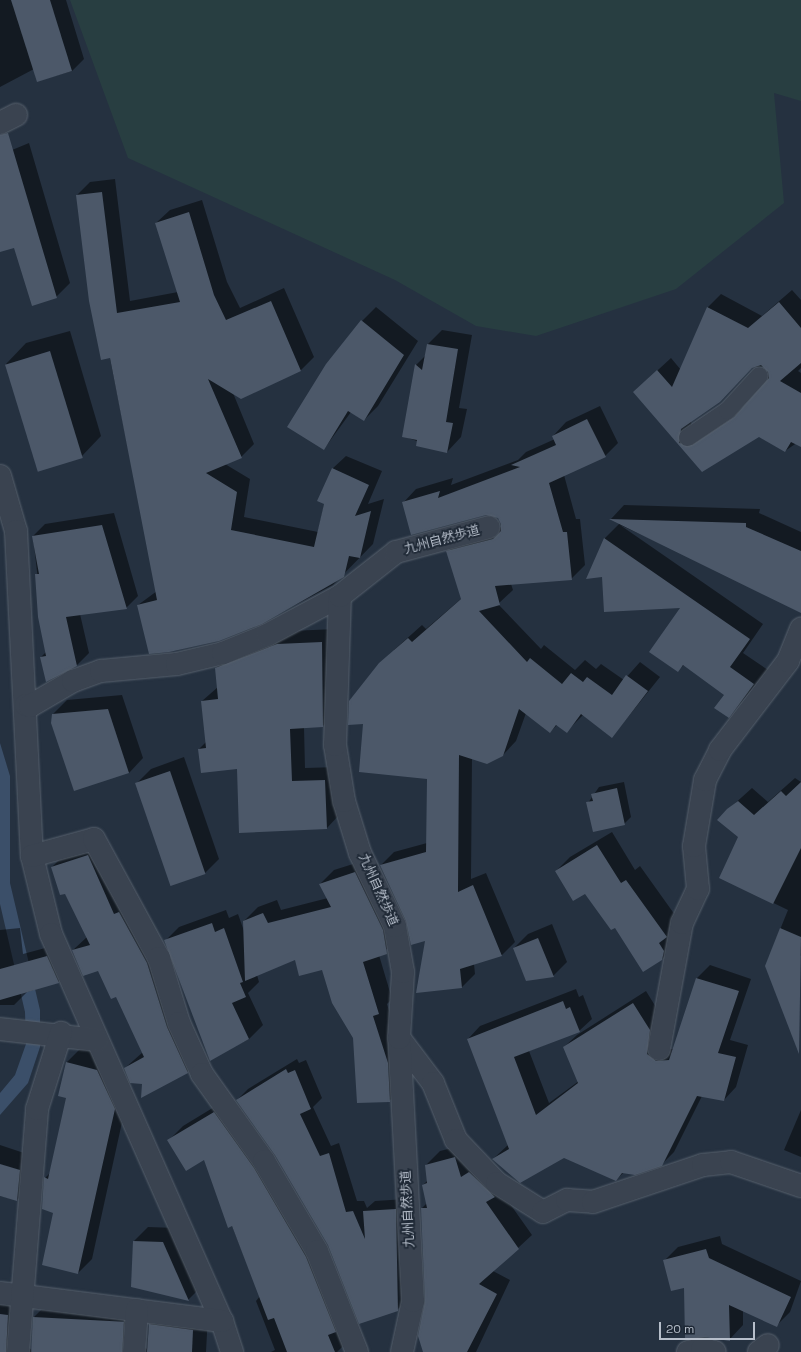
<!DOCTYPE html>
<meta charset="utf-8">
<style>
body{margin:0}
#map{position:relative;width:801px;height:1352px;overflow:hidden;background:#253140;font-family:"Space Grotesk","Noto Sans JP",sans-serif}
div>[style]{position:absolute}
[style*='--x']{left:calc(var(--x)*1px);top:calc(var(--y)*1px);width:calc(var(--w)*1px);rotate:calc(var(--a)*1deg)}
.green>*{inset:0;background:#283e41}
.water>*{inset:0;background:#3b4f69}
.shadow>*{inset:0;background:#0007}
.building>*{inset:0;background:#4c5869;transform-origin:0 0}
.roads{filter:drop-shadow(0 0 1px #57616d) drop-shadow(0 0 1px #57616d)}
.lane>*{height:17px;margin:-8.5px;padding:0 8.5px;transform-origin:8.5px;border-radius:8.5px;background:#3a4350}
.street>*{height:22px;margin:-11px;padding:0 11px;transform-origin:11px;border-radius:11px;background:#3a4350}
span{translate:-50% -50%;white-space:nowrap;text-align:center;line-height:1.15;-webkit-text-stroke:3.5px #1e2835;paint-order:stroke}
.street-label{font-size:13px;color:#b6beca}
.scale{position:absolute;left:659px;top:1322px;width:96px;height:18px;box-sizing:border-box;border:2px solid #b6beca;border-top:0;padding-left:5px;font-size:12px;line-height:14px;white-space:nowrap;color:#b6beca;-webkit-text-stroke:3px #1e2835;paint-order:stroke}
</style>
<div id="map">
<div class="green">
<div style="clip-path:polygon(70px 0,801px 0,801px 101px,774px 93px,784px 203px,676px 289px,536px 336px,476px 326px,395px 280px,128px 158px)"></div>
</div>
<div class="water">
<div style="clip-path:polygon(0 743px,10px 776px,10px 883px,40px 1010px,40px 1047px,28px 1083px,0 1115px,0 1093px,15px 1075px,26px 1044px,25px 1012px,0 904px)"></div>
</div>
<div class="shadow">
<div style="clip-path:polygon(0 0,66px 0,84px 59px,72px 71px,38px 81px,34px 69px,0 87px)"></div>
<div style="clip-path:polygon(29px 143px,70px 283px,56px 297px,14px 247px,0 251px,0 155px)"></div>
<div style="clip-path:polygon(115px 179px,130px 301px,178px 292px,156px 223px,170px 210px,202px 200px,227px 282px,240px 308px,284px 288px,314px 357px,301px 370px,241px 398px,233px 393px,254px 444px,241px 457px,225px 464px,250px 479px,244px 517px,318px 532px,332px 469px,346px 456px,382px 471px,368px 504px,384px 499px,373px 544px,333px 585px,261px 623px,138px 605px,157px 591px,77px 195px,90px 182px)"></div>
<div style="clip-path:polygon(evenodd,792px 290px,801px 300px,801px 368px,798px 371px,801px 373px,801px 440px,785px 451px,759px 436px,703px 470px,634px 392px,671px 358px,681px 370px,708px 307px,721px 294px,762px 316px,792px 290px,755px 364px,754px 367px,767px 367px,768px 382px,744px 407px,706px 433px,692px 430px,691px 421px,755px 364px)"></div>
<div style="clip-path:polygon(376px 307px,418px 341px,378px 406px,364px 420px,351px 412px,324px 449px,362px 321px)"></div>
<div style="clip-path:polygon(442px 330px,472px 335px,459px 408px,467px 409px,461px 437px,447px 452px,403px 436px,416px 365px,426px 355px,428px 344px)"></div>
<div style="clip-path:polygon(70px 331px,101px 436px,81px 457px,6px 364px,26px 343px)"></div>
<div style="clip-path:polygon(600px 406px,618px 443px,605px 456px,564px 475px,576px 519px,580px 519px,585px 565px,571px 579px,511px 584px,513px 590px,498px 604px,541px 649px,544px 645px,575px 670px,585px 660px,596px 669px,601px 664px,624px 680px,640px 662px,660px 677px,612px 737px,583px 715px,567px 731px,557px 725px,550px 732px,526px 713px,516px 741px,503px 755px,472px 758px,471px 879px,486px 873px,515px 942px,502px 955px,474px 964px,475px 974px,462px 987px,417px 992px,426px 939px,407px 920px,381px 865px,394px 852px,427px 843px,428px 778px,394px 650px,422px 625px,426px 629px,462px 598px,448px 552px,461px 538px,502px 527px,502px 524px,498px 517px,486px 514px,403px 503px,416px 489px,453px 478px,451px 485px,518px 460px,526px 452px,555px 439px,553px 436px,566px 422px)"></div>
<div style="clip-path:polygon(624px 505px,760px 509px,759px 513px,801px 532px,801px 607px,620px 525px,763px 624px,743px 653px,768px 670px,729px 717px,725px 694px,684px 665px,678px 670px,681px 607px,603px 576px,588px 577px,605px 538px,620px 523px,611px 519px)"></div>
<div style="clip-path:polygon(114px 513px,138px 596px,126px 608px,80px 614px,89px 653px,77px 665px,41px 657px,46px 652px,33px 536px,45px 524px)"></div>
<div style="clip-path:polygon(335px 629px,336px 712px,323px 726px,304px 727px,305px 768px,338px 767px,340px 814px,327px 828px,238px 768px,199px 749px,206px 742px,202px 701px,218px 687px,216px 668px,229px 655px,291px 631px)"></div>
<div style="clip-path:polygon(122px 695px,143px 758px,129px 773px,53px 714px,67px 700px)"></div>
<div style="clip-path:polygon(184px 757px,219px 859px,205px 873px,137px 783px,151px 769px)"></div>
<div style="clip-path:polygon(795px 778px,801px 782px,801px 956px,775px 942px,788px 910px,720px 877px,739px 837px,732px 806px,752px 788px,768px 802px)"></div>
<div style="clip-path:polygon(624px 782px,631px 817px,624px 824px,588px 803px,599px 787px)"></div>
<div style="clip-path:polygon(612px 832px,635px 870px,640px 866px,680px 922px,676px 945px,662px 959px,615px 926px,585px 892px,556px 871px,570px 857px)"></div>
<div style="clip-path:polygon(102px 843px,200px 1059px,187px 1072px,143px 1083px,125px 1068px,143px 1052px,116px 995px,98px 970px,73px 950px,87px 937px,52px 867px,65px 854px)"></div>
<div style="clip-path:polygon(369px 859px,400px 939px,379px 955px,392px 999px,387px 1004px,401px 1049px,403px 1087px,389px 1101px,354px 1037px,323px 969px,296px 959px,257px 975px,259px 982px,248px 993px,263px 1025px,249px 1039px,210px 1059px,165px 941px,179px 927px,226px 910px,229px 918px,238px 914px,244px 931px,244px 921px,258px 907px,277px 900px,281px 910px,328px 898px,320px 884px,334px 870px)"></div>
<div style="clip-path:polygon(552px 924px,567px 962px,553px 976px,514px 948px,528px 934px)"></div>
<div style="clip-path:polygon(20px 928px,23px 954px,60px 944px,72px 969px,58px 982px,27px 992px,14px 1005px,0 1005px,0 930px)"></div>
<div style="clip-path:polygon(710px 965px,751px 979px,730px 1040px,748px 1045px,736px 1087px,724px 1100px,702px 1096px,674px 1152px,661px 1165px,623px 1173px,616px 1180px,564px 1157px,493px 1159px,508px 1145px,468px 1039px,480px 1026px,576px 989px,579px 997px,583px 995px,592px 1019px,579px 1031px,529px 1051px,549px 1103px,579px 1081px,564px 1047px,577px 1035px,646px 991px,662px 1017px,669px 1049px,674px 1049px,697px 978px)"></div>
<div style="clip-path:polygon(81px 1048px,111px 1056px,128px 1095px,92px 1259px,78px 1273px,45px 1178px,50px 1173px,67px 1097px,67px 1062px)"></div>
<div style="clip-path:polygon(297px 1059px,299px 1063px,306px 1060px,322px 1098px,313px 1107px,331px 1146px,339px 1143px,357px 1201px,364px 1201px,367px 1208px,375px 1201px,406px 1199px,408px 1299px,397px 1310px,329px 1244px,276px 1154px,237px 1100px,248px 1089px)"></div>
<div style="clip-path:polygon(229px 1098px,350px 1339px,337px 1352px,271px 1352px,275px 1350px,256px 1301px,260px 1296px,205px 1158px,168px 1141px,183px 1126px)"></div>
<div style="clip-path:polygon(801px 1110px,801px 1157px,784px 1150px)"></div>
<div style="clip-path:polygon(468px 1144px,532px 1235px,493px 1271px,510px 1280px,476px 1352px,423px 1352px,426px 1301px,422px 1208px,427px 1203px,423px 1185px,428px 1180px,426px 1165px,440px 1151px)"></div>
<div style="clip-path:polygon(0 1145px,33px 1156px,31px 1186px,17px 1200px,0 1196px)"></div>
<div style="clip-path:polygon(148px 1227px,177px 1228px,202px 1286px,188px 1300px,134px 1241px)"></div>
<div style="clip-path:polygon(720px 1236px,722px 1244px,801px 1281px,790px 1312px,776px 1326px,743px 1310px,743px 1325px,729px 1340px,664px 1261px,678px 1247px)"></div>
<div style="clip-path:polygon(0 1292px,22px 1293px,21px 1343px,32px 1350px,34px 1317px,49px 1302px,138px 1307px,137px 1342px,147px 1349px,149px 1325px,164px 1310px,208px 1315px,206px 1352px,0 1352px)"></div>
</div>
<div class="building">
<div style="clip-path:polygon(11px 0,50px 0,72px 71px,37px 82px)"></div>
<div style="clip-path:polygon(8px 133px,57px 298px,32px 306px,14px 248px,0 252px,0 135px)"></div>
<div style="clip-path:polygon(102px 192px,117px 313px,180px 302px,155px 223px,189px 212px,214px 295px,226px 320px,271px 301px,301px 371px,241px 399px,208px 379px,242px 458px,206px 473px,237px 492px,231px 530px,314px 547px,324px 504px,317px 501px,332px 468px,369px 485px,355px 516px,371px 511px,360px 558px,349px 556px,344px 577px,262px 624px,219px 641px,169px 652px,149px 654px,137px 605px,157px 600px,110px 358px,101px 360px,89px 301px,76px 195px)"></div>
<div style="clip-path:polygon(evenodd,779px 302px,801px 328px,801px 363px,780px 381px,801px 393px,801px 447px,791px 442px,785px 452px,759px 437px,702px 472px,633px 392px,657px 370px,672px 387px,707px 307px,748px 328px,779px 302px,761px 365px,768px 372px,769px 378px,734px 417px,692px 445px,679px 443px,681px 429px,720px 402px,752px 368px,761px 365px)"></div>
<div style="clip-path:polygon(361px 320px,404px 355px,364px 421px,348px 411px,324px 450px,287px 427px,326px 364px)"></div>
<div style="clip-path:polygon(427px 344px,458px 349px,446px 422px,453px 423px,447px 453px,416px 446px,417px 440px,402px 437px,415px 364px,422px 370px)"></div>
<div style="left:50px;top:351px;width:112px;height:47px;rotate:73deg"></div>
<div style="clip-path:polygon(587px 419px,606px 457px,549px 483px,563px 532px,567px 532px,572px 580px,495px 586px,500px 605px,479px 611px,527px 662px,530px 658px,562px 684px,571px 673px,583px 682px,587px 677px,612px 695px,626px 675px,648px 691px,612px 738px,581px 714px,567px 733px,556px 725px,550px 733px,519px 709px,503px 756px,487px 764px,459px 755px,458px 892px,473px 885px,502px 956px,460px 969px,462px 988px,416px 993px,425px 941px,411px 945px,406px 921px,380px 865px,426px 852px,427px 779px,359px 772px,363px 724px,348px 725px,349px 701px,379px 663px,408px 638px,412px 642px,461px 599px,446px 551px,493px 539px,501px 531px,501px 524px,498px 518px,486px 515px,411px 535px,402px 502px,440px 491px,438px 498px,520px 467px,511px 465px,556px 445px,552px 436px)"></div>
<div style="clip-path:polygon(609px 519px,746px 523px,746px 527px,801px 551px,801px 613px)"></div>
<div style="clip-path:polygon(102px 525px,127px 609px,66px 617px,77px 666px,46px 682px,40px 657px,46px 656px,38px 617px,35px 574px,39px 574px,32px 536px)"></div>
<div style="clip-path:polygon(604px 538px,750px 639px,730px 667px,754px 684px,729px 718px,714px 708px,724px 695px,683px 665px,678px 672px,649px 652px,680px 608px,604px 612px,602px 577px,586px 579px)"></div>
<div style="clip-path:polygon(322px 642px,323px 727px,290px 729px,292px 781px,325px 780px,327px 829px,239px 833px,237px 769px,201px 773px,198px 749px,206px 748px,201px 701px,218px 699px,215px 668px,277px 644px)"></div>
<div style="clip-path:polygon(108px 709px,129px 773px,74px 791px,51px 723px,52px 714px)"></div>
<div style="left:170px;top:771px;width:109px;height:37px;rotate:71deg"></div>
<div style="clip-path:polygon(801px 782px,801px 848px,773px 904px,719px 878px,738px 837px,717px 820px,727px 809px,738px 801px,754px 815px,781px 791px,786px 796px)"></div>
<div style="clip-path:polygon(617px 788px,625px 825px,593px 832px,586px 802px,593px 801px,591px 794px)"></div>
<div style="clip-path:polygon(597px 845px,621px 883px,626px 880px,667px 937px,659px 943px,664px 951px,662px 960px,643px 972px,615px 928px,611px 930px,585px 894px,573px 901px,555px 871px)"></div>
<div style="clip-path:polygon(88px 855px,114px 914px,119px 912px,147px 963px,167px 1027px,188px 1073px,141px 1098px,142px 1084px,130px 1083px,124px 1068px,144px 1057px,116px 997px,111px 999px,98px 971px,83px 976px,72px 950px,90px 945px,65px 894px,60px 895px,51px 867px)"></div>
<div style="clip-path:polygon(355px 872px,383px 930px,387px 954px,363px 962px,379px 1014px,373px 1016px,388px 1063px,390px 1102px,357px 1103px,353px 1038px,332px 1003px,322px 970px,299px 976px,295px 960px,245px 981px,243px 921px,263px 913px,268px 923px,331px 907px,319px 884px)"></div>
<div style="clip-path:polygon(212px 923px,215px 932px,224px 928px,243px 982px,240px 983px,246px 997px,232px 1003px,249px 1039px,210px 1061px,164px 940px)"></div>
<div style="clip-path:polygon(780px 928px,801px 937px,799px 1054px,765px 966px)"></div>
<div style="clip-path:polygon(538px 938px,554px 977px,526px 981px,513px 948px)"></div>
<div style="clip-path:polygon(47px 956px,59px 983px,0 1000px,0 969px)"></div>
<div style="clip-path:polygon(696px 978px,739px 991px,718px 1053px,736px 1057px,724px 1101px,697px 1096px,662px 1166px,635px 1175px,622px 1173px,616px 1181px,564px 1158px,520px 1183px,492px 1159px,509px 1149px,467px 1039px,563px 1001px,566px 1009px,570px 1007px,580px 1032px,514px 1057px,536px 1115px,578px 1083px,563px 1047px,633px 1003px,650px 1030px,647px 1054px,656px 1061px,669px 1060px)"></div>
<div style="clip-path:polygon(66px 1062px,97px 1070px,115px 1109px,78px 1274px,42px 1265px,53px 1213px,42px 1209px,44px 1177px,48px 1179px,66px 1098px,58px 1096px)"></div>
<div style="clip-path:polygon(286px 1069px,288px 1073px,295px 1070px,311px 1109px,300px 1114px,320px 1156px,329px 1153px,346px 1212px,353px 1211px,365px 1239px,363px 1211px,396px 1209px,398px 1311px,359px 1324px,328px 1245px,275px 1155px,236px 1100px)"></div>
<div style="clip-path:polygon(214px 1112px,254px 1168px,306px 1257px,336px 1332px,328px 1335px,335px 1352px,287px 1352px,274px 1318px,268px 1320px,232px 1226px,228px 1228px,204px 1160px,186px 1171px,167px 1140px)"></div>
<div style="clip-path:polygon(455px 1157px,461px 1177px,469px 1172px,495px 1197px,486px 1202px,519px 1249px,479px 1284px,497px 1294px,467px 1352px,423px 1352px,418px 1336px,425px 1301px,421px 1208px,427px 1208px,422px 1185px,427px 1183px,425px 1165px)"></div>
<div style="clip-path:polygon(0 1164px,20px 1170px,17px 1201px,0 1196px)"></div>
<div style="clip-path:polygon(133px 1241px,163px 1242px,189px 1301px,131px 1287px)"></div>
<div style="clip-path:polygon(706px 1249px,709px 1258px,791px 1297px,777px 1327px,729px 1305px,730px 1341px,704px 1337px,685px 1340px,684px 1288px,671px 1291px,663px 1260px)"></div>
<div style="clip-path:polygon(0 1314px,8px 1315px,6px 1352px,0 1352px)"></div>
<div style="left:33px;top:1317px;width:91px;height:35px;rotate:3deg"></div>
<div style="clip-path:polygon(149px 1324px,193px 1330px,192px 1352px,147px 1352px)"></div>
</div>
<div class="roads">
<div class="lane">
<div style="--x:687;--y:437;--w:48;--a:-34"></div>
<div style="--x:727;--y:410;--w:47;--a:-47.6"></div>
</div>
<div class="street">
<div style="--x:0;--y:123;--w:18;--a:-27"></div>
<div style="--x:0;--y:476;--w:57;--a:73.8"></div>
<div style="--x:16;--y:531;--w:325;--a:87.2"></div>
<div style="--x:32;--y:856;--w:80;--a:76.3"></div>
<div style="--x:51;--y:934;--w:423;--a:66.2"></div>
<div style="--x:222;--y:1321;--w:33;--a:72"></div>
<div style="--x:26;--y:705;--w:4;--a:14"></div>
<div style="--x:30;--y:706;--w:50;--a:-30.2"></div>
<div style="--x:73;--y:681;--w:30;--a:-20"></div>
<div style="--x:101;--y:671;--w:76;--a:-5.3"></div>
<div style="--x:177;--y:664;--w:47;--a:-13.4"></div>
<div style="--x:223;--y:653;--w:48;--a:-22.2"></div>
<div style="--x:267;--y:635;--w:83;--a:-28.1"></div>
<div style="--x:32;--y:856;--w:64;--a:-15.3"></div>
<div style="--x:94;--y:839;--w:136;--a:61.4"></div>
<div style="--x:159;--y:958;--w:68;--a:72.9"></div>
<div style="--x:179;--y:1023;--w:56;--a:65.7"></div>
<div style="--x:202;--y:1074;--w:107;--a:54.5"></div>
<div style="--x:264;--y:1161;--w:104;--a:59.5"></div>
<div style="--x:317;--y:1251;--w:109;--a:68.4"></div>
<div style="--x:0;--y:1029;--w:97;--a:6.5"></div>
<div style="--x:399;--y:1038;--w:56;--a:52.9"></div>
<div style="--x:433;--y:1083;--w:61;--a:68"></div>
<div style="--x:456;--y:1140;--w:59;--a:46.4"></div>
<div style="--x:497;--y:1183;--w:54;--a:32.2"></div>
<div style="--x:543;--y:1212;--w:27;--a:-27"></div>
<div style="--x:567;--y:1200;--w:26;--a:4"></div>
<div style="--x:593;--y:1202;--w:116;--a:-18.6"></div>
<div style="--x:703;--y:1165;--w:28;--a:-6"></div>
<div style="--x:731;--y:1162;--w:74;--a:18.9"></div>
<div style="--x:659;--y:1049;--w:128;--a:-79.7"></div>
<div style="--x:682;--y:923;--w:38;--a:-65"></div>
<div style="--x:698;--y:889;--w:43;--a:-95.3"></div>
<div style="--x:694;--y:846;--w:67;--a:-80.5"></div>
<div style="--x:705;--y:780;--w:34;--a:-63"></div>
<div style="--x:720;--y:750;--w:112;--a:-52.6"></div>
<div style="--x:788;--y:661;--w:35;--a:-68"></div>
<div style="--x:0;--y:1293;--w:224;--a:7.2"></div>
<div style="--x:18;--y:1352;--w:244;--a:-85.5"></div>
<div style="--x:37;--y:1109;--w:80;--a:-72.5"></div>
<div style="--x:134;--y:1352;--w:42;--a:-85.9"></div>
<div style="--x:402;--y:1352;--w:52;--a:-77.8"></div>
<div style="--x:413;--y:1301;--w:263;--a:-93"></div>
<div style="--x:399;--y:1038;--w:66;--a:-86.5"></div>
<div style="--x:403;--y:972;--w:47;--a:-99.9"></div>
<div style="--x:395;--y:926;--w:81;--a:-115.6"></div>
<div style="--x:360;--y:853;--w:54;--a:-107.1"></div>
<div style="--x:344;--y:801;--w:57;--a:-99.1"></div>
<div style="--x:335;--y:745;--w:149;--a:-88.1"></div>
<div style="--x:340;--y:596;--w:71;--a:-38.2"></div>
<div style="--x:396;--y:552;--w:96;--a:-15"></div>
<div style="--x:688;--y:1352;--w:14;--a:-12"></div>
<div style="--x:702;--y:1349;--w:13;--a:13"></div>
<div style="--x:759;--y:1352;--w:11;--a:-38"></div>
</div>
</div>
<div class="street-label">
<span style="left:442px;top:540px;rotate:-15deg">九州自然歩道</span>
<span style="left:378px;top:890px;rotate:66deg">九州自然歩道</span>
<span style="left:408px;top:1209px;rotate:-93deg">九州自然歩道</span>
</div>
<div class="scale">20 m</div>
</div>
